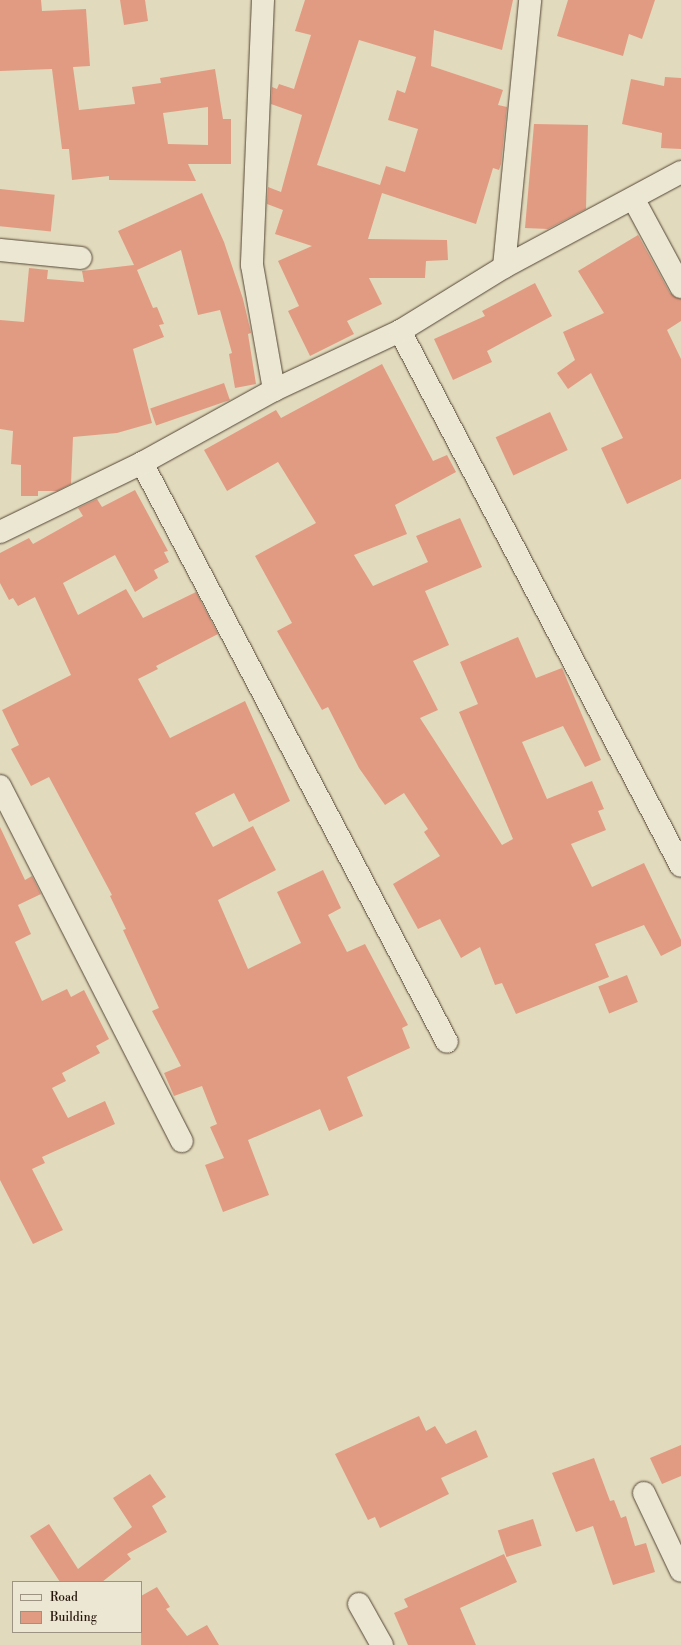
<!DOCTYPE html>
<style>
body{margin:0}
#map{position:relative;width:681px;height:1645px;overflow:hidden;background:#e2dabc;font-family:"Libre Bodoni",serif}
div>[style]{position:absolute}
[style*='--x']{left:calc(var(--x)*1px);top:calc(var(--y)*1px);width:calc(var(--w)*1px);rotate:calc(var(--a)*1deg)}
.building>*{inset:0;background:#e29b83;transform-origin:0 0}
.roads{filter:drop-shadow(0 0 1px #544636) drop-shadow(0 0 1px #544636)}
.minor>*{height:22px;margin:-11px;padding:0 11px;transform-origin:11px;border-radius:11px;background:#ece7d3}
span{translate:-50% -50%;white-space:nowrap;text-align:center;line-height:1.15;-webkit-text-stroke:3px #ece7d3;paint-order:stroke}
.legend{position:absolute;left:12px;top:1581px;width:130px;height:52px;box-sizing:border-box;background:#ece7d3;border:1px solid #9c9383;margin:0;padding:5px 7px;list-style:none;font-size:12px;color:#25140a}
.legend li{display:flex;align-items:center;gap:8px;height:20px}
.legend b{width:20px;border:1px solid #9c9383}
</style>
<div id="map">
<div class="building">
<div style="clip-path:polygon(evenodd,0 0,41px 0,42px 11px,86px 9px,90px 66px,73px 67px,79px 110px,135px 104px,132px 87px,161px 83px,160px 78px,215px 69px,223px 119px,231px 119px,231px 164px,188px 164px,196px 181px,109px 180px,109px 176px,72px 180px,69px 149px,62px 149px,52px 69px,0 71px,0 0,208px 107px,208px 145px,168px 144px,163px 113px,208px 107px)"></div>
<div style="clip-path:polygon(120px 0,145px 0,148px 21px,124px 25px)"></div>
<div style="clip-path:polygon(evenodd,305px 0,513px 0,502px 50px,434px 30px,431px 66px,503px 90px,498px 105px,507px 107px,501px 164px,499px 170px,493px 168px,476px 224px,382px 193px,368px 239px,447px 240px,448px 260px,426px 261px,425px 278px,369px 278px,382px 304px,347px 321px,354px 334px,310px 356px,288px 311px,299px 306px,278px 261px,312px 246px,275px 234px,283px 210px,267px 204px,268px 187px,281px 192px,302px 115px,271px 104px,272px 87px,277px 89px,279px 84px,294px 89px,311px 35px,295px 31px,305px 0,359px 40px,416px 57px,405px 93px,397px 90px,388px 120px,418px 129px,405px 172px,386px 166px,380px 185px,317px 165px,359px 40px)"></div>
<div style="clip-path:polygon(568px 0,655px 0,642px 39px,629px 34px,623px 56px,557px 36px)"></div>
<div style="clip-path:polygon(665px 77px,681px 78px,681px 149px,661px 148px,662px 133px,622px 124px,631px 79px,664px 86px)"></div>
<div style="clip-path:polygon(534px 124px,588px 125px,586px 209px,548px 229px,525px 228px)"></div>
<div style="left:0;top:189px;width:55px;height:37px;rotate:6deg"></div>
<div style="clip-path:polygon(202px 193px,224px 242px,243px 299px,251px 333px,248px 334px,256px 384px,235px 388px,229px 354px,232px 353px,220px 310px,198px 315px,181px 250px,137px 270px,153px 308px,157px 307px,164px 324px,159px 325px,164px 337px,133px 349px,152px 423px,117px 433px,73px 437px,71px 484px,57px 491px,38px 491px,38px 496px,21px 496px,21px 465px,11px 464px,13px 431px,0 429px,0 320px,24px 322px,29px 268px,48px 270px,47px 279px,84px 282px,82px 271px,134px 265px,118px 231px)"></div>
<div style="clip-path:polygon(638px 235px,670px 293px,681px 299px,681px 321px,667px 330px,681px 359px,681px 479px,627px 504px,601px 448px,623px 438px,591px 373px,568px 389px,557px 373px,575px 360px,563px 332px,604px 313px,578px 271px)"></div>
<div style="clip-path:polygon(535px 283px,552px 316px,487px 351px,492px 362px,453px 380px,434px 339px,485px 316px,482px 311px)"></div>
<div style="clip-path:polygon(382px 364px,433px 461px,447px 455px,456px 472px,395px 505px,407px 534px,354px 555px,373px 586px,428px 562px,416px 536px,460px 518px,482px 567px,425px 591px,449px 645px,413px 661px,438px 710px,420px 718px,502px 845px,513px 839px,459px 712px,478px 704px,460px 662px,518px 637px,536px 678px,562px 668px,601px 760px,585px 767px,563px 726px,522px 742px,547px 799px,592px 781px,604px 809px,598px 811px,606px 830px,571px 844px,592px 887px,644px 863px,681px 940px,681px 946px,661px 956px,644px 925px,595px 944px,609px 977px,516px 1014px,502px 983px,495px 985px,480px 947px,461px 958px,440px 919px,418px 929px,393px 884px,440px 856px,424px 832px,428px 829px,404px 793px,385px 805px,359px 768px,328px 707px,322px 710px,277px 631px,292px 623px,255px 556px,316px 523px,278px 462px,227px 491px,204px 450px,276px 410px,281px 418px)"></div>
<div style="left:224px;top:383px;width:18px;height:78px;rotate:71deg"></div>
<div style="left:550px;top:412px;width:42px;height:60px;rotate:65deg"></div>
<div style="clip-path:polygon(135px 490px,168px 551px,164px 552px,169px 562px,154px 570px,158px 578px,135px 592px,115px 555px,63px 583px,78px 615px,126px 589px,143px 618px,196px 592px,218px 634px,156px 666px,158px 669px,138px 679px,170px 738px,245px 701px,290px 801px,249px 822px,234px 793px,195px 813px,213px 847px,253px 826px,276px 870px,218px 900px,248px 969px,301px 943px,277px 892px,323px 870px,341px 908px,328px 915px,347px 952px,365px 944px,408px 1025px,402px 1028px,410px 1048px,347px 1077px,363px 1116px,329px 1131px,320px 1109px,248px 1140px,269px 1195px,223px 1212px,205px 1165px,224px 1158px,210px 1127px,217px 1124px,202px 1086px,174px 1096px,164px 1073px,181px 1066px,152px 1011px,159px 1008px,123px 930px,126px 929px,110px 896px,112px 895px,49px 777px,31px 786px,11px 749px,19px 745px,2px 710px,71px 675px,35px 597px,18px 606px,13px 598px,9px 600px,0 583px,0 553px,29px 538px,33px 544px,83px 516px,78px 508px,97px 499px,102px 507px)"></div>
<div style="clip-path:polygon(0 827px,25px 880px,32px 876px,41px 894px,18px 905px,31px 934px,15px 942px,42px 1001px,67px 989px,71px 997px,84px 990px,109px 1039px,96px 1046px,100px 1053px,62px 1073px,66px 1081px,52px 1088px,68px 1118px,105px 1101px,115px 1124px,42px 1157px,45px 1163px,32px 1169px,63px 1230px,33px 1244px,0 1180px)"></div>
<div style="left:627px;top:975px;width:29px;height:31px;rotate:68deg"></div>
<div style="clip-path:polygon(419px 1416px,426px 1431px,435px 1426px,446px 1444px,476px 1430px,488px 1457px,441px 1478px,449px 1494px,380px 1528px,375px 1517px,368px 1520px,335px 1454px)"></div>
<div style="clip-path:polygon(681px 1445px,681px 1476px,662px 1484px,650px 1458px)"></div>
<div style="clip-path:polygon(594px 1458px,610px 1501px,614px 1500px,621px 1518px,626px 1516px,635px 1546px,646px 1543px,655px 1572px,613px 1585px,593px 1526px,576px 1532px,552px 1473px)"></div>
<div style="clip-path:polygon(150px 1474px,166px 1497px,152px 1506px,167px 1532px,127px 1554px,131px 1559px,102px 1582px,60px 1582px,30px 1536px,49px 1524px,78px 1569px,132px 1527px,113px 1498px)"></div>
<div style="left:533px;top:1519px;width:28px;height:37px;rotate:72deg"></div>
<div style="clip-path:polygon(504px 1554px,517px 1582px,460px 1608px,476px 1645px,408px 1645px,394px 1613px,408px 1607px,404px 1599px)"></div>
<div style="clip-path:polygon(157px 1587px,170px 1607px,166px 1609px,187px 1636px,207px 1625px,219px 1645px,141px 1645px,141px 1596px)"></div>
</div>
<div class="roads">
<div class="minor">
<div style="--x:263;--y:0;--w:265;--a:92.4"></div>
<div style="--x:252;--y:265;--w:127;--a:80"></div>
<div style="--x:634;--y:200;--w:99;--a:61.6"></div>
<div style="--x:0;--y:250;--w:81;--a:5.6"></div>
<div style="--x:504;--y:267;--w:268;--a:-84.4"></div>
<div style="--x:400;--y:331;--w:604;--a:62.29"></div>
<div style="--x:142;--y:463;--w:654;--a:62.22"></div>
<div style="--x:0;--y:532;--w:158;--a:-25.9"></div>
<div style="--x:142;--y:463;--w:151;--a:-28.9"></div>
<div style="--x:274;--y:390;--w:139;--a:-25.1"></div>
<div style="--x:400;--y:331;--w:122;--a:-31.6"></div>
<div style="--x:504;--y:267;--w:201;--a:-28.2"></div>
<div style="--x:0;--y:786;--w:399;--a:62.9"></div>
<div style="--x:644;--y:1493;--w:86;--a:64.6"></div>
<div style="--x:359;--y:1604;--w:47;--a:60.7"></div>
</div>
</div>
<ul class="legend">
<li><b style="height:5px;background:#ece7d3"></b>Road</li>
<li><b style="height:11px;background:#e29b83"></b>Building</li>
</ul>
</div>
